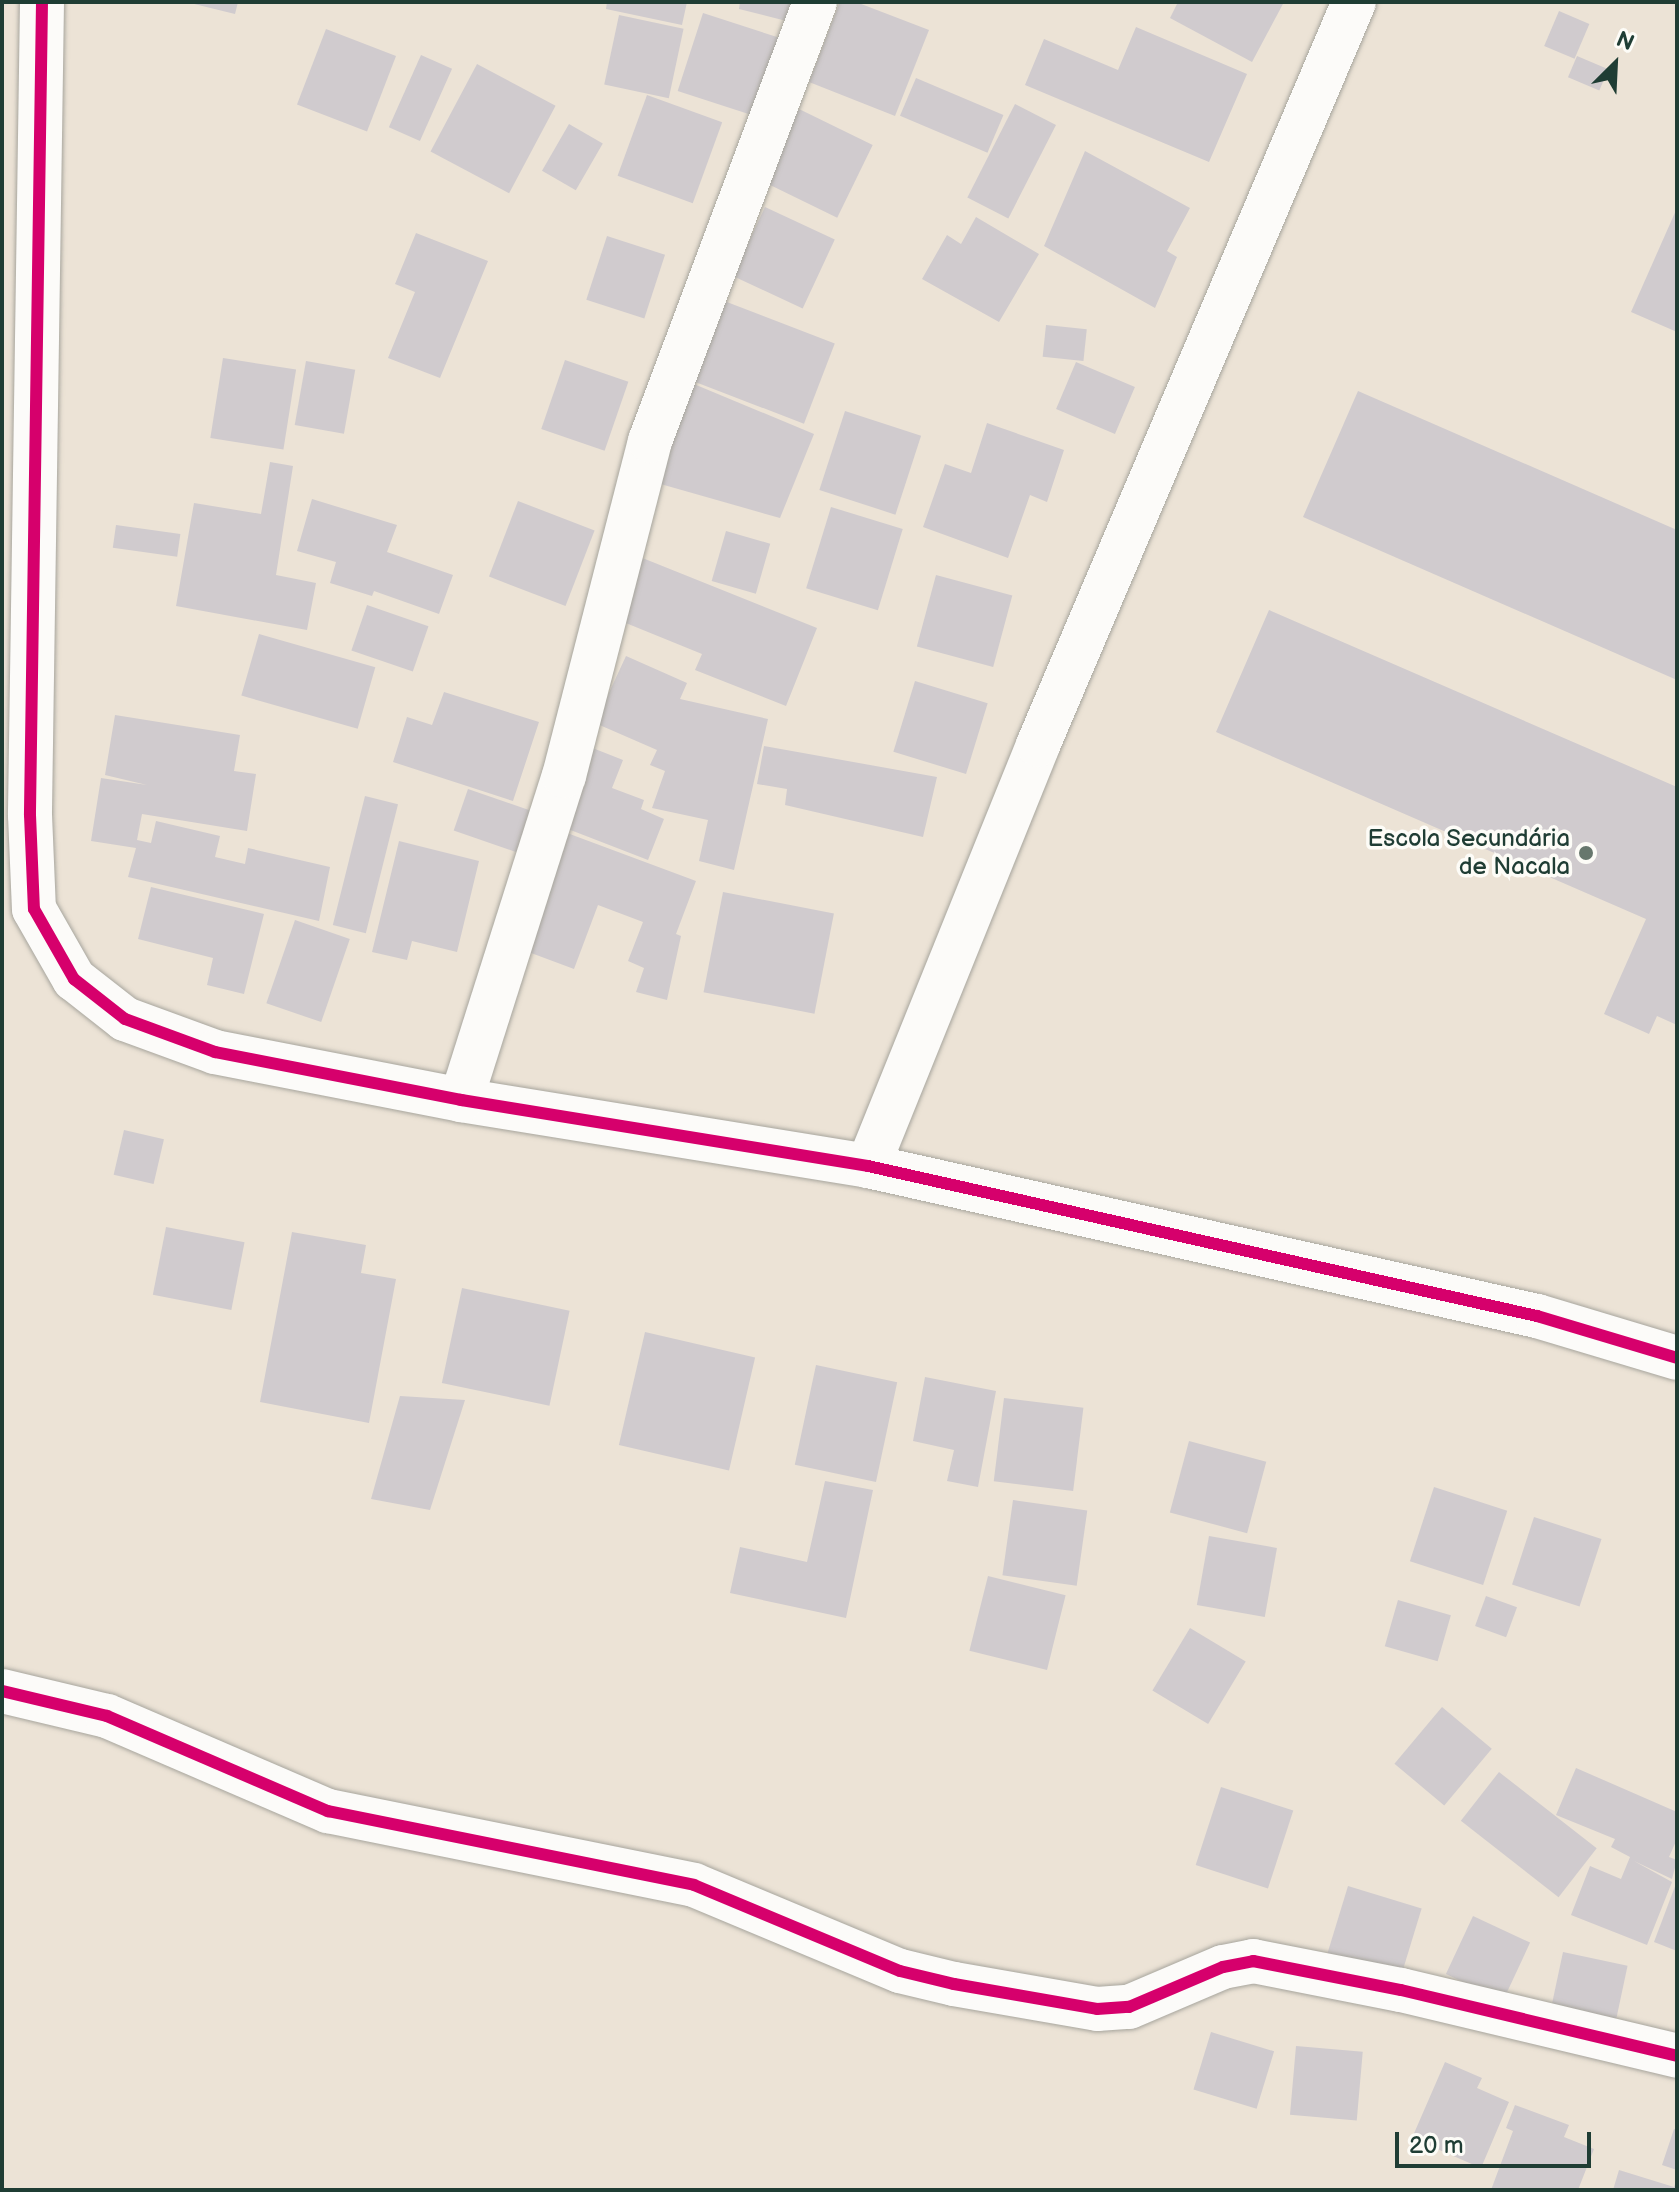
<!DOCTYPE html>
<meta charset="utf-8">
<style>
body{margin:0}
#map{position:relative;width:1679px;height:2192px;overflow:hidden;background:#ece3d6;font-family:"Balsamiq Sans",sans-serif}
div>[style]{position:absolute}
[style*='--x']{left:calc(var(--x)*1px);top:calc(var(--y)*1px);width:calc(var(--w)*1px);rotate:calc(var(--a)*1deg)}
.building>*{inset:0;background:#d0cbce;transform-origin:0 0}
.roads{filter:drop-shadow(0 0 2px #a7a59d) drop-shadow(0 0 2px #a7a59d)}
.minor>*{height:44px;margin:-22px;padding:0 22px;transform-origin:22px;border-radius:22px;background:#fcfbf9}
.cycleway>*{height:12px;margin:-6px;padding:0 6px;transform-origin:6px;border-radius:6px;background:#d6006c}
.dots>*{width:22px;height:22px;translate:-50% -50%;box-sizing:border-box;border:4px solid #fdfcf7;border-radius:50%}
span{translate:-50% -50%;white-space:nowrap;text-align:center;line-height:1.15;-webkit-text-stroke:7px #fdfcf7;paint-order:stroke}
.poi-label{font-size:24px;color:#1f3d34}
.right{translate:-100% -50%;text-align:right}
.frame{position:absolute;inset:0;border:4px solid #1f3d34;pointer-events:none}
.north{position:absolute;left:1575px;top:24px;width:80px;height:80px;-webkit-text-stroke:6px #fdfcf7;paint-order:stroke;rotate:24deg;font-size:22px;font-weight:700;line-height:32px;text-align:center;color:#1f3d34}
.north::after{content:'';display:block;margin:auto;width:28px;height:36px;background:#1f3d34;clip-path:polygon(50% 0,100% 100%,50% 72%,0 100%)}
.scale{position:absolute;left:1395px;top:2132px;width:196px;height:36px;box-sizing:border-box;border:4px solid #1f3d34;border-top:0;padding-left:10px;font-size:24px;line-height:28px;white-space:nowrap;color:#1f3d34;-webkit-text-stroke:6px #fdfcf7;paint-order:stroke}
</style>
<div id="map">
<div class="building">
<div style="clip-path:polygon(186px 2px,238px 2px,235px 14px)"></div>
<div style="clip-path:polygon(607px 2px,687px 2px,682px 25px,606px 9px)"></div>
<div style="clip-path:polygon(740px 2px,807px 2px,802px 25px,739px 9px)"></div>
<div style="clip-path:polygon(840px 2px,856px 2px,929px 30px,895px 116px,809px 82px)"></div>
<div style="clip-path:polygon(1178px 2px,1284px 2px,1252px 62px,1170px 18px)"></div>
<div style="left:1559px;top:11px;width:33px;height:38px;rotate:23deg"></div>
<div style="left:703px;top:13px;width:81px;height:82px;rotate:18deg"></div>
<div style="left:619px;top:15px;width:66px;height:71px;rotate:12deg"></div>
<div style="clip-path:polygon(1136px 27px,1247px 74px,1209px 162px,1025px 85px,1044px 39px,1118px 70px)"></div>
<div style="left:326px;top:29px;width:75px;height:81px;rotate:21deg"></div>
<div style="left:421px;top:55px;width:34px;height:79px;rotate:24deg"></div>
<div style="left:1577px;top:56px;width:34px;height:23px;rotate:23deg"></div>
<div style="left:477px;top:64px;width:89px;height:99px;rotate:28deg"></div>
<div style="left:916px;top:78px;width:95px;height:41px;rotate:23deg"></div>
<div style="left:647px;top:95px;width:80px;height:86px;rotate:20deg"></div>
<div style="left:1015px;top:104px;width:46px;height:105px;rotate:27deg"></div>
<div style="left:799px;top:109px;width:82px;height:81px;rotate:26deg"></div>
<div style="left:569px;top:124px;width:39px;height:54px;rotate:30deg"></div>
<div style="clip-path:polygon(1085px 151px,1190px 208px,1167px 251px,1177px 257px,1155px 308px,1044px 246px)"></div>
<div style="left:765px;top:207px;width:77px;height:76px;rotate:25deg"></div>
<div style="clip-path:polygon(1677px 208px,1677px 332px,1631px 312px)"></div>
<div style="clip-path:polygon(976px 217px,1039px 254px,999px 322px,922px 279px,947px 235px,961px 244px)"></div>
<div style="clip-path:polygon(416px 233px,488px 261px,440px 378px,388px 358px,415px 292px,395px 284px)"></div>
<div style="left:607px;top:236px;width:61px;height:67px;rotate:18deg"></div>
<div style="left:719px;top:299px;width:124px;height:86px;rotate:21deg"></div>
<div style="left:1046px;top:325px;width:41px;height:32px;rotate:6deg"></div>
<div style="left:223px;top:358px;width:74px;height:81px;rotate:9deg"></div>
<div style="left:565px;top:360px;width:67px;height:73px;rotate:19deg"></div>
<div style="left:306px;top:361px;width:50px;height:65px;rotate:10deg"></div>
<div style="left:1076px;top:362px;width:64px;height:51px;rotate:23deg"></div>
<div style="clip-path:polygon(689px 382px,814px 434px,780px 518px,650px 481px)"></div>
<div style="clip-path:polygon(1358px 391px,1677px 530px,1677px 680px,1303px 517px)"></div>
<div style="left:845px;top:411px;width:80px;height:83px;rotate:18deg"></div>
<div style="clip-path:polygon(987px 423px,1064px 450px,1047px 502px,1030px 495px,1008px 558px,923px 527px,945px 464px,971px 473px)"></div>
<div style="clip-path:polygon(270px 462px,293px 466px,276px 575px,316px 583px,307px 630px,176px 606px,194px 503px,261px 514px)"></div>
<div style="clip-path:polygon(312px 499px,397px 525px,387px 552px,453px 575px,439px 614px,374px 591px,372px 596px,330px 583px,336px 562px,297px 551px)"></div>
<div style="left:518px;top:501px;width:82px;height:81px;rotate:21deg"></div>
<div style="left:831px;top:507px;width:75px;height:85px;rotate:17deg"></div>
<div style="left:116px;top:525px;width:65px;height:23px;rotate:8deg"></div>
<div style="left:726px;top:531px;width:46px;height:52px;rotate:16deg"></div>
<div style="clip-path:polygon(640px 557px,817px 628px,786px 706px,695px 670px,702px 654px,616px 619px)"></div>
<div style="left:936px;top:575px;width:79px;height:74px;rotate:15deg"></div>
<div style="left:367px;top:605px;width:65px;height:48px;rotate:19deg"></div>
<div style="clip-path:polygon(1269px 610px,1677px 787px,1677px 1025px,1657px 1016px,1649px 1034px,1604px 1014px,1646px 919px,1216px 732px)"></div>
<div style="left:259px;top:634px;width:121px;height:64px;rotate:16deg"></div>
<div style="clip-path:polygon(626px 656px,687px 683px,680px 699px,768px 719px,734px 870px,699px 861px,708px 820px,652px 808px,665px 771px,650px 765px,657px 750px,595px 723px)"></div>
<div style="left:915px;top:681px;width:76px;height:74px;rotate:17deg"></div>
<div style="clip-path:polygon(444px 692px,539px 722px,513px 801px,393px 762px,407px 717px,432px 725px)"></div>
<div style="clip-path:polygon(115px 715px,240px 735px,234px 771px,256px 774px,247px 831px,142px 814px,137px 840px,151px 843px,156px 821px,220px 836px,215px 857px,245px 864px,248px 848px,330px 867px,319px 921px,128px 877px,136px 848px,91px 841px,101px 778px,147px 785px,105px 775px)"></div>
<div style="clip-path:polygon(585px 745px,623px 760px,612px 788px,644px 800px,641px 809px,664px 819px,648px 860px,555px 824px)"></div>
<div style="clip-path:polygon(764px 746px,937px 777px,923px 837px,785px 805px,787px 789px,757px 784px)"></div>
<div style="left:468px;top:789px;width:69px;height:44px;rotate:19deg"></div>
<div style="left:365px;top:796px;width:34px;height:133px;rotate:14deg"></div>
<div style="clip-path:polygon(559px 830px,696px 881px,676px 934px,681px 936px,667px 1000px,636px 992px,644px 968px,628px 961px,643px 922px,598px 905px,574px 969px,515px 947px)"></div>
<div style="clip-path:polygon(399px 841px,479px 861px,457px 952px,412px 941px,407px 960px,372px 952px)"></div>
<div style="clip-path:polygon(151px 887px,264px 914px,244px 994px,207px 985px,213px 958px,138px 939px)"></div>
<div style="left:723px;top:892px;width:113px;height:102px;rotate:11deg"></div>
<div style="left:295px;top:920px;width:58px;height:88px;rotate:19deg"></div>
<div style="left:124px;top:1130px;width:41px;height:46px;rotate:13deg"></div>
<div style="left:166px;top:1227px;width:80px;height:69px;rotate:11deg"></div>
<div style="clip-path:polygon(292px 1232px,366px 1245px,361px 1273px,396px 1279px,369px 1423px,260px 1402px)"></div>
<div style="left:462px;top:1288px;width:110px;height:97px;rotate:12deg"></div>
<div style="left:645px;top:1332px;width:113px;height:116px;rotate:13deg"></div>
<div style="left:816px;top:1365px;width:83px;height:102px;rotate:12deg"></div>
<div style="clip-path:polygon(925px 1377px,996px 1391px,978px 1487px,947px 1481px,954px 1450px,913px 1441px)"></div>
<div style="clip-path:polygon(400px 1396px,465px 1400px,430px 1510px,371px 1499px)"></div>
<div style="left:1004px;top:1398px;width:80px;height:84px;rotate:7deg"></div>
<div style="left:1189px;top:1441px;width:80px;height:74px;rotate:15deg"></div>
<div style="clip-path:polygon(825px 1481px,873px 1490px,846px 1618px,730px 1593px,740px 1547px,807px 1562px)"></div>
<div style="left:1434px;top:1487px;width:77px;height:78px;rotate:18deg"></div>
<div style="left:1013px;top:1500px;width:75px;height:76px;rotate:8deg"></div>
<div style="left:1534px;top:1517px;width:71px;height:71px;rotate:18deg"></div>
<div style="left:1209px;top:1536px;width:69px;height:70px;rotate:10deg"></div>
<div style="left:988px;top:1576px;width:80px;height:77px;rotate:14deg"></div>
<div style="left:1486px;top:1596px;width:33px;height:32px;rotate:20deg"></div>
<div style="left:1398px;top:1600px;width:55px;height:48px;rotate:16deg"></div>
<div style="left:1190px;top:1628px;width:65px;height:73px;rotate:31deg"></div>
<div style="left:1442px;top:1707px;width:65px;height:74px;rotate:40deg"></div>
<div style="clip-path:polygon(1576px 1768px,1677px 1812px,1677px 1839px,1669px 1857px,1677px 1860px,1672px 1879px,1634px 1861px,1672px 1882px,1647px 1945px,1571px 1915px,1590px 1866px,1621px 1879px,1630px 1857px,1611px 1847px,1615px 1839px,1556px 1815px)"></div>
<div style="left:1499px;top:1772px;width:124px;height:62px;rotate:38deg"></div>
<div style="left:1221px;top:1787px;width:76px;height:82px;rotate:18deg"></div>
<div style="clip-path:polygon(1677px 1881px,1677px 1951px,1654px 1942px)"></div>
<div style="left:1348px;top:1886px;width:77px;height:77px;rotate:17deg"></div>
<div style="left:1473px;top:1916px;width:63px;height:64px;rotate:25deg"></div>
<div style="left:1563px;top:1952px;width:66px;height:71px;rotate:12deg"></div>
<div style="left:1211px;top:2032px;width:66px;height:60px;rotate:17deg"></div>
<div style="left:1296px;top:2046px;width:67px;height:69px;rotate:5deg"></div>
<div style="clip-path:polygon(1445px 2062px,1482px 2078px,1477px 2088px,1509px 2102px,1481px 2168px,1412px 2138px)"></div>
<div style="clip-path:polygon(1515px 2105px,1569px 2125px,1564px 2137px,1594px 2149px,1578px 2190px,1491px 2190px,1513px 2131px,1506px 2128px)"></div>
<div style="clip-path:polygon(1674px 2129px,1677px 2130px,1677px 2170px,1662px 2165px)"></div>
<div style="clip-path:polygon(1619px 2170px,1674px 2187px,1677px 2178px,1677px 2190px,1613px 2190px)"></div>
</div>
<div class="roads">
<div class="minor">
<div style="--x:42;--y:2;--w:813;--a:90.85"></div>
<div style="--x:30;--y:815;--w:94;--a:87.6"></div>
<div style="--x:34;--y:909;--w:81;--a:60.3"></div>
<div style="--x:74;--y:979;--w:65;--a:38.1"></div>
<div style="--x:125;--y:1019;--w:96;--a:20.1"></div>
<div style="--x:215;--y:1052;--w:251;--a:11"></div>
<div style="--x:461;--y:1100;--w:412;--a:9.2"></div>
<div style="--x:868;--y:1166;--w:686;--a:12.64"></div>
<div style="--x:1537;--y:1316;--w:146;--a:16.7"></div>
<div style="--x:461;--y:1100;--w:340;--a:-72.4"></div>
<div style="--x:564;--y:776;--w:346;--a:-75.6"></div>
<div style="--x:650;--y:441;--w:469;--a:-69.4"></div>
<div style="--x:868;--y:1166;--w:454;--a:-68"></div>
<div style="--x:1038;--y:745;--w:807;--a:-66.96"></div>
<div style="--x:2;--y:1691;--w:108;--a:13.4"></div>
<div style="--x:107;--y:1716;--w:241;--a:23.3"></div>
<div style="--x:328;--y:1811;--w:373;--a:11.4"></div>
<div style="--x:694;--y:1885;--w:223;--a:22.7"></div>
<div style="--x:900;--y:1971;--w:56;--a:13.5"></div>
<div style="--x:954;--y:1984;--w:145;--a:9.9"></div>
<div style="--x:1097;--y:2009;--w:32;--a:-4"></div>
<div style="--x:1129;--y:2007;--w:102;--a:-23.1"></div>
<div style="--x:1223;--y:1967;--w:31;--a:-11"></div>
<div style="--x:1253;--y:1961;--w:151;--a:11.1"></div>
<div style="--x:1401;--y:1990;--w:284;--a:13.4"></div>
</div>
</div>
<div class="cycleway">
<div style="--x:42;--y:2;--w:813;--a:90.85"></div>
<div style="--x:30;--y:815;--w:94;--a:87.6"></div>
<div style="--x:34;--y:909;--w:81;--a:60.3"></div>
<div style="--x:74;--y:979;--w:65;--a:38.1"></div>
<div style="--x:125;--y:1019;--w:96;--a:20.1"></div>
<div style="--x:215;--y:1052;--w:251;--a:11"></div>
<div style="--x:461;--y:1100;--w:412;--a:9.2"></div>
<div style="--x:868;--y:1166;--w:686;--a:12.64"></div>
<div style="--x:1537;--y:1316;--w:146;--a:16.7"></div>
<div style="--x:2;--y:1691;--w:108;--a:13.4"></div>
<div style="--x:107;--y:1716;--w:241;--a:23.3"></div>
<div style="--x:328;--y:1811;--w:373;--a:11.4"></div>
<div style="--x:694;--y:1885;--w:223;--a:22.7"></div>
<div style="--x:900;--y:1971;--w:56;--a:13.5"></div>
<div style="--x:954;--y:1984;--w:145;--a:9.9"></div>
<div style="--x:1097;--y:2009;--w:32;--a:-4"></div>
<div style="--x:1129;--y:2007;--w:102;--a:-23.1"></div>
<div style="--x:1223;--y:1967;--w:31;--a:-11"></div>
<div style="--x:1253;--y:1961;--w:151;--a:11.1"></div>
<div style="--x:1401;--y:1990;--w:284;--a:13.4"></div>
</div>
<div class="dots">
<div style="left:1586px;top:853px;background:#67776d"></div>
</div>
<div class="poi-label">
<span class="right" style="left:1570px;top:853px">Escola Secundária<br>de Nacala</span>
</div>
<div class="frame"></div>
<div class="north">N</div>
<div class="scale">20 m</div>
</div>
